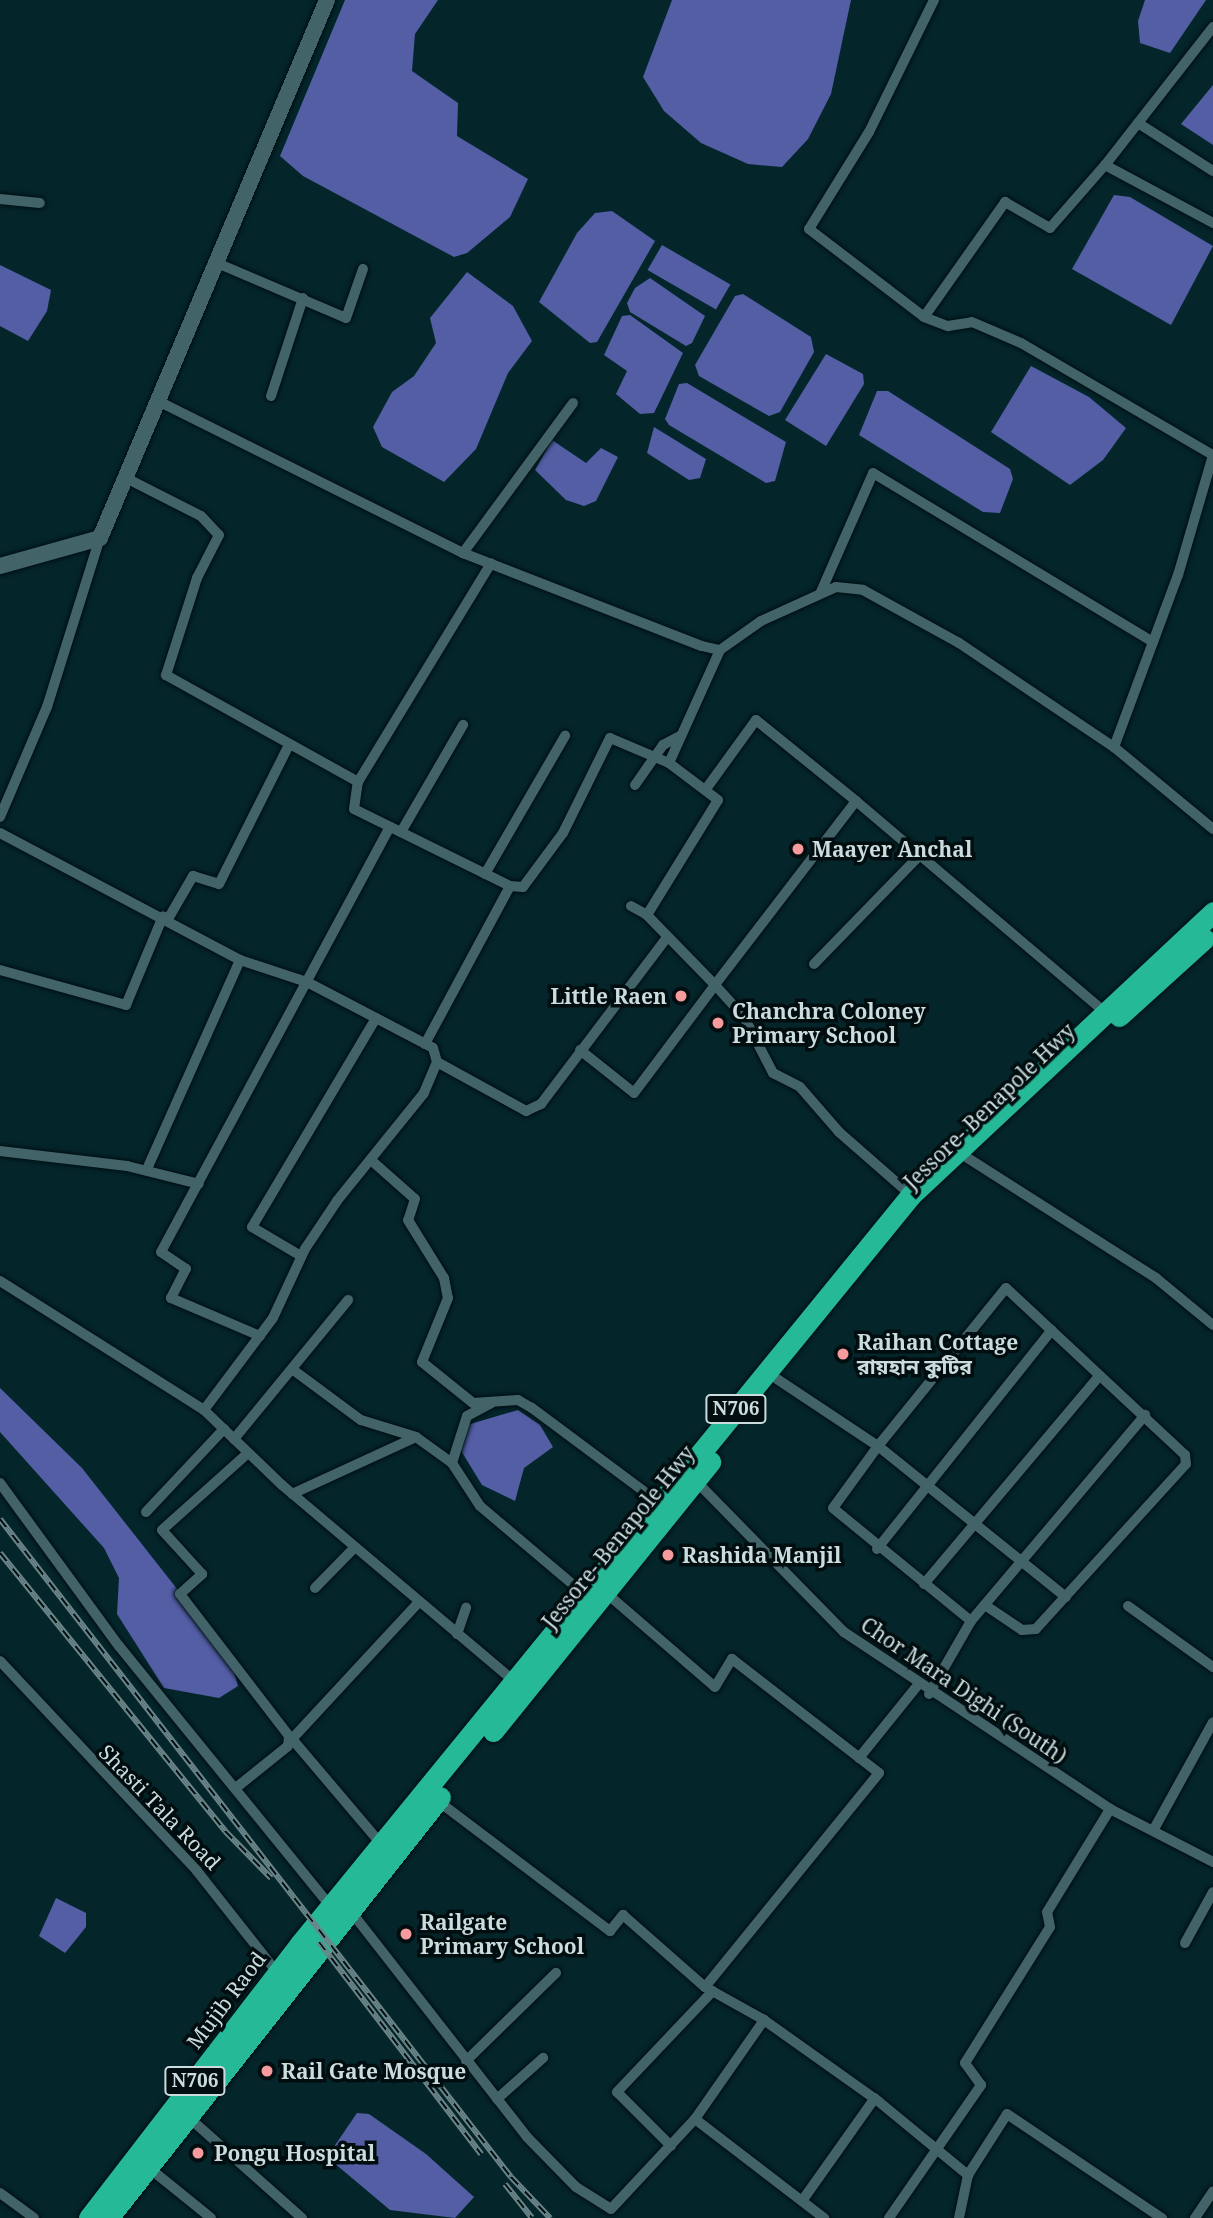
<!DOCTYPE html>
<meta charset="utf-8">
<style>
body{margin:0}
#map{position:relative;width:1213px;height:2218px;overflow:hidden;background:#04262b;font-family:"Noto Serif","Noto Sans Bengali",serif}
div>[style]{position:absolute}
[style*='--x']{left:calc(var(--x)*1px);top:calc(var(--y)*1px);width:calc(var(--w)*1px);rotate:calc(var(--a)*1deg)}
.water>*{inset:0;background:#535ea5;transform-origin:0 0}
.roads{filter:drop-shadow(0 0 2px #000e12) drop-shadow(0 0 2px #000e12)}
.street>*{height:10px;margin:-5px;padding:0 5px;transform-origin:5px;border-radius:5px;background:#426368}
.secondary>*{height:16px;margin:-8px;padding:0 8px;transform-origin:8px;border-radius:8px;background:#426368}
.highway>*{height:21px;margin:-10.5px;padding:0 10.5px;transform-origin:10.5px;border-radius:10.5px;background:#25b998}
.rail>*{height:6px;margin-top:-3px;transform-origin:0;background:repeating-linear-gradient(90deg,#020d0f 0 10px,#6b8588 0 20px);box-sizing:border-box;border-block:2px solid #6b8588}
.dots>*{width:19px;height:19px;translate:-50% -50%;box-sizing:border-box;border:4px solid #020d0f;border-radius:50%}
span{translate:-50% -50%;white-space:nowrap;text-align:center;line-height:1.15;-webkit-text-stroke:7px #020d0f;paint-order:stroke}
.shield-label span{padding:2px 5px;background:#020d0f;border:2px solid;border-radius:5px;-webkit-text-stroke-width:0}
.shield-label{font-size:19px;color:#cadcde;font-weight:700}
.poi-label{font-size:21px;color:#cadcde;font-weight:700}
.left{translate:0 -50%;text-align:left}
.right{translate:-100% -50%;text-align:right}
.street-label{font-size:21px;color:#cadcde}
</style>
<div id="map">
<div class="water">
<div style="clip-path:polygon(345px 0,438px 0,415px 34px,412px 71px,458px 103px,457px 136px,528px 179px,510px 217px,467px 253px,454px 257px,303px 176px,280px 156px)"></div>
<div style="clip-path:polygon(672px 0,851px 0,831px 94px,808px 139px,782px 167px,748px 164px,701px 143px,664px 111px,643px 77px)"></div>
<div style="clip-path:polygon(1145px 0,1206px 0,1170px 53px,1140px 43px,1138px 21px)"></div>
<div style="clip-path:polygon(1213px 85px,1213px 145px,1181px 124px)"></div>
<div style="clip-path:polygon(1114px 195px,1130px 197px,1213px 246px,1171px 325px,1072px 269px)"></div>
<div style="clip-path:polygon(612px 211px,655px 241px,597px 342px,590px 343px,539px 302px,577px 233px,595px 213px)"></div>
<div style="left:662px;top:245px;width:79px;height:29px;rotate:30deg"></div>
<div style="clip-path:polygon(0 265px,51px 290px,47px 311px,28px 341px,0 326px)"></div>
<div style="clip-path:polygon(467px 272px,513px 306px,532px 341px,508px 373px,476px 449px,444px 482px,382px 447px,373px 427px,392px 392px,414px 376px,436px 343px,430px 318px)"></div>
<div style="clip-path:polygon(650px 278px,705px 316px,692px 343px,686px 346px,630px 312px,627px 303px,635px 288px)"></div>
<div style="clip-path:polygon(743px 294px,811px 337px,814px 352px,780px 412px,769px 416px,699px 376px,695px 365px,735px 296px)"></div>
<div style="clip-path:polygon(630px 315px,683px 353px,654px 413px,640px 414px,616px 394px,627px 371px,604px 355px,622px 316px)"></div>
<div style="clip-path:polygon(826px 354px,863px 374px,864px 384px,826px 446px,785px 420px)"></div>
<div style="clip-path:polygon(1031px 366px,1089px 397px,1126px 428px,1103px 460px,1070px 485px,991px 432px)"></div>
<div style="clip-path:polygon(687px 383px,786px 442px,775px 481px,766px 483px,669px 425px,665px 419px,679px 384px)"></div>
<div style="clip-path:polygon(877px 391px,888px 391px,1010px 469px,1013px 479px,1000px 513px,983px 512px,859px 435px)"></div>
<div style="clip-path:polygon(654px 427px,706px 459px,700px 478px,689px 480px,647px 453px)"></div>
<div style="clip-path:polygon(552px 440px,586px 463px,601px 448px,618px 457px,596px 501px,584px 506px,566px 500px,535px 470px)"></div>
<div style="clip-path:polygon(0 1388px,82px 1468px,229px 1655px,238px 1686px,219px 1698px,164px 1688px,117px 1614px,119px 1578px,104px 1548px,0 1432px)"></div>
<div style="clip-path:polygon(518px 1410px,540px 1425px,553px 1447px,524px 1468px,515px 1501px,482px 1485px,460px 1449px,467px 1425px)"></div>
<div style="clip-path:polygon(56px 1898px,86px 1913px,86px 1927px,65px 1953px,39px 1936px)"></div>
<div style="clip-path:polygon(357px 2113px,369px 2114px,426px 2154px,474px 2197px,455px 2218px,390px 2210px,327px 2157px)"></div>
</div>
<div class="roads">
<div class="street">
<div style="--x:934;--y:0;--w:147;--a:116.2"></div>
<div style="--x:869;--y:132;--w:114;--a:121.7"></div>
<div style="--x:809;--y:229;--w:145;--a:37.4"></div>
<div style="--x:924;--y:317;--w:26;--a:21"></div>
<div style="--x:948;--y:326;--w:24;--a:-9"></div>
<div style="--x:972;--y:322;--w:53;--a:23.2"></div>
<div style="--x:1021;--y:343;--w:222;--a:30.3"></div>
<div style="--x:1213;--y:27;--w:175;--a:128"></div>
<div style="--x:1105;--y:165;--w:123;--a:28.2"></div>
<div style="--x:1138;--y:123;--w:89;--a:32.6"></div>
<div style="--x:0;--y:199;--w:40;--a:5.7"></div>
<div style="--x:217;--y:263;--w:140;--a:23.1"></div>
<div style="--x:346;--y:318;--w:52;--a:-70.9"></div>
<div style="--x:924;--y:317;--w:141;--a:-54.8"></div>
<div style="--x:1005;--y:202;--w:52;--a:30"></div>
<div style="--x:1050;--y:228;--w:84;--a:-48.9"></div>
<div style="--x:271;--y:396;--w:103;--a:-71.9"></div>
<div style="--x:160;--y:402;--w:339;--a:26.5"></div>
<div style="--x:463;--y:553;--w:256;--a:21.3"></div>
<div style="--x:702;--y:646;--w:18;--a:13"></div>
<div style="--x:720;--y:650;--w:50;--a:-35.3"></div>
<div style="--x:761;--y:621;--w:82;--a:-24.4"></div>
<div style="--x:836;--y:587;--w:27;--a:6"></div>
<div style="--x:863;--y:590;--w:110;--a:28.9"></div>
<div style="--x:959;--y:643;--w:187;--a:33.9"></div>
<div style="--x:1114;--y:747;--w:129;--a:39.6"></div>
<div style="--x:126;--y:478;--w:84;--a:26.9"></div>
<div style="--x:201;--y:516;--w:26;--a:47"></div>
<div style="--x:219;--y:535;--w:48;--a:117.1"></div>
<div style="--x:197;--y:578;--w:102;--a:107.7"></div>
<div style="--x:166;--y:675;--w:220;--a:29.1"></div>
<div style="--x:463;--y:553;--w:186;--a:-53.7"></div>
<div style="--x:820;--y:594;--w:132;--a:-66.3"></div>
<div style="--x:873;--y:473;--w:327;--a:31.1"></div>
<div style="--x:1114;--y:747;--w:184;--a:-69.6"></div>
<div style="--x:1178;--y:575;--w:125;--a:-73.7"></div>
<div style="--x:635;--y:785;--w:49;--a:-55"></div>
<div style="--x:663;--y:745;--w:21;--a:-28"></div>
<div style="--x:706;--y:789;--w:85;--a:-54.1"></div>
<div style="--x:756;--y:720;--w:129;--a:39"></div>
<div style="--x:856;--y:801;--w:232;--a:127.5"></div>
<div style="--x:715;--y:985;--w:43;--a:47.8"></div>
<div style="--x:744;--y:1017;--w:63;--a:62.6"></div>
<div style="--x:773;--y:1073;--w:30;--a:27"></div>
<div style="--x:800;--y:1087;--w:60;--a:49.1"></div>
<div style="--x:839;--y:1132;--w:96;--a:41.2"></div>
<div style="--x:856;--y:801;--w:325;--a:40.3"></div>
<div style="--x:0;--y:817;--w:120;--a:-66.9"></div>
<div style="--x:47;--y:707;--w:177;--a:-72.6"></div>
<div style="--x:401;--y:832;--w:124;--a:-59.9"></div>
<div style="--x:0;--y:833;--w:272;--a:27.9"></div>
<div style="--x:240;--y:960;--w:71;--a:18.2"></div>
<div style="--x:307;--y:982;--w:142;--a:27.6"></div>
<div style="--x:433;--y:1048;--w:15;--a:74"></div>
<div style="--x:437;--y:1062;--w:34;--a:113"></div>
<div style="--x:424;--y:1093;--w:139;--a:128.9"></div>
<div style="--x:337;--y:1201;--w:58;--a:123.7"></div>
<div style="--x:305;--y:1249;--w:76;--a:114.9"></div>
<div style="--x:273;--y:1318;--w:115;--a:126.9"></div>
<div style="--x:485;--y:874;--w:160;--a:-59.9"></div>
<div style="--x:510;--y:886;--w:13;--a:4"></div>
<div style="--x:523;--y:887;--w:67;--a:-53.5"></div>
<div style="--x:563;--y:833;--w:106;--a:-63.7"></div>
<div style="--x:610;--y:738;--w:64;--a:23"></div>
<div style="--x:631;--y:906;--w:18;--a:29"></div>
<div style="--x:168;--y:919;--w:50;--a:-59.8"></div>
<div style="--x:193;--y:876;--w:27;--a:17"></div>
<div style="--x:219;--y:884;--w:156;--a:-63.3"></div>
<div style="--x:814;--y:964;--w:152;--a:-45.8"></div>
<div style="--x:0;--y:970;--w:131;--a:15.5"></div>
<div style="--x:126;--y:1005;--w:96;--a:-67.4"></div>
<div style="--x:425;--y:1044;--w:179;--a:-61.7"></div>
<div style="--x:510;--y:886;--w:174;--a:-153.7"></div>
<div style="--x:354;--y:809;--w:27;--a:-82"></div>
<div style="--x:358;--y:782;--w:256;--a:-58.7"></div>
<div style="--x:580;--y:1050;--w:69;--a:38.5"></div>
<div style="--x:634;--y:1093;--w:135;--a:-53.1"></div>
<div style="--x:715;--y:985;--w:98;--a:-134.2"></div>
<div style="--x:647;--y:915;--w:135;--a:-58.3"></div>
<div style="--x:718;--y:800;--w:61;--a:-142.9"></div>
<div style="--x:669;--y:763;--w:124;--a:-65.7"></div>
<div style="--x:437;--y:1062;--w:102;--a:28.8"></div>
<div style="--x:526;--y:1111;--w:17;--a:-25"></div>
<div style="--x:541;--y:1104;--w:206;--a:-52.9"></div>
<div style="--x:0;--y:1151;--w:128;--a:6.7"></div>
<div style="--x:127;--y:1166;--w:74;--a:14"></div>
<div style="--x:966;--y:1157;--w:225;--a:32.5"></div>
<div style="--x:1156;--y:1278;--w:74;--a:39.5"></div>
<div style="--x:372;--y:1161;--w:57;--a:41.5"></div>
<div style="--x:415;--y:1199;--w:22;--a:108"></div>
<div style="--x:408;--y:1220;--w:68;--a:58.2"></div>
<div style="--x:444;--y:1278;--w:20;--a:79"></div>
<div style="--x:448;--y:1298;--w:69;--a:112.1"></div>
<div style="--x:422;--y:1362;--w:65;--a:38.8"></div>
<div style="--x:473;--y:1403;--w:45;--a:-3.8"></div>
<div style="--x:518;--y:1400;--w:16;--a:30"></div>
<div style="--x:532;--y:1408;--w:157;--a:36.7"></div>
<div style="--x:147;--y:1169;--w:229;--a:-66"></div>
<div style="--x:301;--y:1256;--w:57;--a:-149.4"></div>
<div style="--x:252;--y:1227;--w:243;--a:-59.3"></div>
<div style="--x:0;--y:1281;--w:241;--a:32.3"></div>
<div style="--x:204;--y:1410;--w:108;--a:43.9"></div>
<div style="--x:282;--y:1485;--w:305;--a:40.2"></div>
<div style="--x:260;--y:1336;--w:97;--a:-156.9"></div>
<div style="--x:171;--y:1298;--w:33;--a:-63"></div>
<div style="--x:186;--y:1269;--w:30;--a:-146"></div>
<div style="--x:161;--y:1252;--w:483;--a:-61.7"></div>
<div style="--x:292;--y:1369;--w:86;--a:36.5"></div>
<div style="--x:361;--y:1420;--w:58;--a:17.2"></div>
<div style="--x:416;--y:1437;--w:44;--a:35.8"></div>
<div style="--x:452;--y:1463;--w:51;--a:56.9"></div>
<div style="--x:480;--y:1506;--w:136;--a:40.2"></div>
<div style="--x:777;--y:1379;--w:121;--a:33.6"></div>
<div style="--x:878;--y:1446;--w:203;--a:-51"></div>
<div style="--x:1006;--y:1288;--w:245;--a:43"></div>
<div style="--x:1185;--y:1455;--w:9;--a:84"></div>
<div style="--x:1186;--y:1464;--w:223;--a:132.3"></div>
<div style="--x:1036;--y:1629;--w:14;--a:176"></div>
<div style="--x:1022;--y:1630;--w:45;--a:-146"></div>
<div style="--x:234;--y:1439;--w:180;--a:-50.6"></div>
<div style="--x:452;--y:1463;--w:49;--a:-72.3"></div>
<div style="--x:467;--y:1416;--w:27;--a:-28"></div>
<div style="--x:695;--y:1480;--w:213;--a:45.6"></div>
<div style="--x:844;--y:1632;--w:320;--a:33.6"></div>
<div style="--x:1110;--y:1809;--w:116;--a:27.2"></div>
<div style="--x:0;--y:1483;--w:202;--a:53.9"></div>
<div style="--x:119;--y:1646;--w:339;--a:50.9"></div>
<div style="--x:292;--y:1494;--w:136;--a:-24.7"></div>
<div style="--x:146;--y:1512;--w:114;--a:-46.8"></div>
<div style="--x:877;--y:1549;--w:280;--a:-51.4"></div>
<div style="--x:924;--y:1584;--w:272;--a:-49.9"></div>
<div style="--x:315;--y:1588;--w:57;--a:-45.7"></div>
<div style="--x:605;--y:1592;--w:145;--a:40.8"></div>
<div style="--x:715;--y:1687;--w:33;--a:-59"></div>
<div style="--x:732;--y:1659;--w:186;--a:37.8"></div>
<div style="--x:879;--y:1773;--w:276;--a:129.1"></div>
<div style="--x:1128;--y:1606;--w:105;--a:35.7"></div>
<div style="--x:971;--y:1621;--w:178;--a:-140.7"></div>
<div style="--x:833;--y:1508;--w:77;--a:-54"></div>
<div style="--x:878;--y:1446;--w:241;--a:38.8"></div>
<div style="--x:457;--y:1634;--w:28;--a:-71"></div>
<div style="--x:0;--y:1661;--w:288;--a:46.8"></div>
<div style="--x:197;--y:1871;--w:132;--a:51.7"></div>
<div style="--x:929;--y:1694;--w:84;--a:-60.1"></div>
<div style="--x:971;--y:1621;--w:270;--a:-49.8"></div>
<div style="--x:859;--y:1758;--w:92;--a:-51.1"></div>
<div style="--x:237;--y:1787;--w:65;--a:-38.8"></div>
<div style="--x:288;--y:1746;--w:10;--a:-84"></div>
<div style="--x:289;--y:1736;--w:179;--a:-127.5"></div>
<div style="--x:180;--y:1594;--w:30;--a:-42"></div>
<div style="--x:202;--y:1574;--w:59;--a:-132.3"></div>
<div style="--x:162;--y:1530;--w:115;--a:-41.8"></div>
<div style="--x:434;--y:1798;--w:221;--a:37.1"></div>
<div style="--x:610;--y:1931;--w:21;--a:-51"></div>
<div style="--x:623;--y:1915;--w:109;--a:41.3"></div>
<div style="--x:705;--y:1987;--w:68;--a:29.2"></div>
<div style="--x:764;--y:2020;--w:140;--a:35.4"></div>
<div style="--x:878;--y:2101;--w:117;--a:39.4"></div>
<div style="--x:968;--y:2175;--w:44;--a:101.8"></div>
<div style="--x:1154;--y:1829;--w:122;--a:-61.1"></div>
<div style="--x:382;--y:1845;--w:139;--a:-130.3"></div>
<div style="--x:292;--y:1739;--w:187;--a:-47.2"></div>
<div style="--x:349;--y:1909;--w:289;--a:52"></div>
<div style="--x:527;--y:2137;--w:70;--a:45.6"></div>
<div style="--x:576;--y:2187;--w:41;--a:32.2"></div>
<div style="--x:611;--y:2209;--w:123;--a:-47"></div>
<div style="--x:695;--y:2119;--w:121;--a:-55.1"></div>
<div style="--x:1185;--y:1943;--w:58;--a:-61.2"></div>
<div style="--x:466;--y:2061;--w:126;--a:-44.4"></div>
<div style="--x:497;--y:2099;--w:62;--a:-41.7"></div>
<div style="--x:186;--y:2115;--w:155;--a:41.6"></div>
<div style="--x:695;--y:2119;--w:163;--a:37.5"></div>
<div style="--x:671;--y:2146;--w:76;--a:-135"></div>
<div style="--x:617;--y:2092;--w:139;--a:-46.5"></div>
<div style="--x:148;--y:2167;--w:81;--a:39"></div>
<div style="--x:968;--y:2175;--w:72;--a:-57.4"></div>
<div style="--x:1007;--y:2114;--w:187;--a:33.9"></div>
<div style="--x:0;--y:2193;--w:42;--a:36.3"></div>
<div style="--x:802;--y:2201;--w:126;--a:-54.7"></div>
<div style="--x:889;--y:2218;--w:162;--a:-55.3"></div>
<div style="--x:981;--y:2085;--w:27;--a:-126"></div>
<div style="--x:965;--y:2063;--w:160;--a:-58"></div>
<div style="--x:1050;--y:1927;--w:15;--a:-101"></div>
<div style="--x:1047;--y:1912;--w:121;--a:-58.5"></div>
<div style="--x:1195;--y:2218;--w:32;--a:-56"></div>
</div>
<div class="secondary">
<div style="--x:0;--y:566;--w:104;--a:-15.6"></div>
<div style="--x:100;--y:538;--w:584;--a:-67.12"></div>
</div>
<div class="highway">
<div style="--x:1119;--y:1016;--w:115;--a:-42.2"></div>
<div style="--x:493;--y:1731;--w:346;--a:-51.1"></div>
<div style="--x:89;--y:2218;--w:346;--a:-52.4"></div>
<div style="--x:300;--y:1944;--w:967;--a:-50.79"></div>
<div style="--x:911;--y:1195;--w:414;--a:-43.1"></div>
<div style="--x:108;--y:2218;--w:536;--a:-51.74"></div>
</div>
</div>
<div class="rail">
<div style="--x:0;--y:1519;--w:833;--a:52.17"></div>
<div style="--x:511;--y:2177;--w:57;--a:46.4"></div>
<div style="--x:0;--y:1553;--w:358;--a:51"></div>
<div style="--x:225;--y:1831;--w:66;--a:45.6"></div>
<div style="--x:319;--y:1942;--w:267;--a:52.6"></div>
<div style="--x:505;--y:2184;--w:43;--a:51.5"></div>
</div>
<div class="dots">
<div style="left:798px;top:849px;background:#f59b9e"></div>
<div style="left:681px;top:996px;background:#f59b9e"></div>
<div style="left:718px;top:1023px;background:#f59b9e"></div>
<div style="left:843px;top:1354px;background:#f59b9e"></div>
<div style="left:668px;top:1555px;background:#f59b9e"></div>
<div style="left:406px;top:1934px;background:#f59b9e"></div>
<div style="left:267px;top:2071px;background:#f59b9e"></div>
<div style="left:198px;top:2153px;background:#f59b9e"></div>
</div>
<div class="shield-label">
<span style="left:736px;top:1409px">N706</span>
<span style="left:195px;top:2081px">N706</span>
</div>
<div class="poi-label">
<span class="left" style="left:812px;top:849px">Maayer Anchal</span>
<span class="right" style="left:667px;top:996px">Little Raen</span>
<span class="left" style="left:732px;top:1023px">Chanchra Coloney<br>Primary School</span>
<span class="left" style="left:857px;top:1354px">Raihan Cottage<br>রায়হান কুটির</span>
<span class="left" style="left:682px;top:1555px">Rashida Manjil</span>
<span class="left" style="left:420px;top:1934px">Railgate<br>Primary School</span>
<span class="left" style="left:281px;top:2071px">Rail Gate Mosque</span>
<span class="left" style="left:214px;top:2153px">Pongu Hospital</span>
</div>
<div class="street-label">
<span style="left:989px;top:1106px;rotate:-44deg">Jessore- Benapole Hwy</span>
<span style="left:618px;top:1537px;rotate:-51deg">Jessore- Benapole Hwy</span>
<span style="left:964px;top:1690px;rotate:34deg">Chor Mara Dighi (South)</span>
<span style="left:160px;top:1807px;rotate:46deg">Shasti Tala Road</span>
<span style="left:226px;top:2000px;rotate:-53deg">Mujib Raod</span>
</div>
</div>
